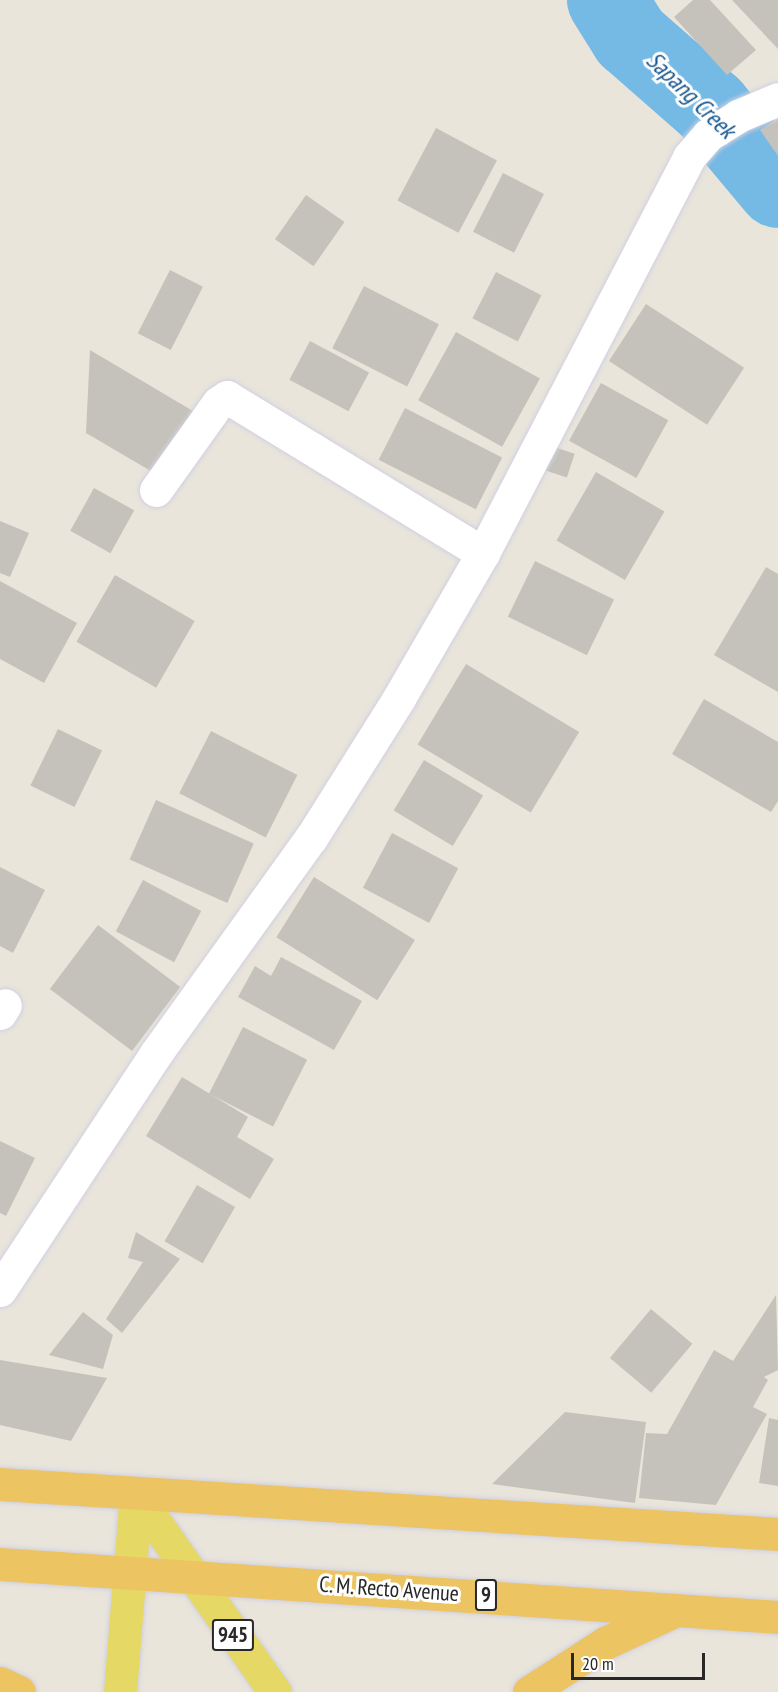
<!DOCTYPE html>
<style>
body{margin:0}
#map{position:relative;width:778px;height:1692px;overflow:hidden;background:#eae5db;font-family:"PT Sans Narrow",sans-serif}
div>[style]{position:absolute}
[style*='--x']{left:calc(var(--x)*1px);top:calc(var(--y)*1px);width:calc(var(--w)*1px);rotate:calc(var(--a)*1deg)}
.river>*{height:80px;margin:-40px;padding:0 40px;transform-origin:40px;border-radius:40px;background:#75b9e5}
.building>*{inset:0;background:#c5c2bb;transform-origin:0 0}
.roads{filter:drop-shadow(0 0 2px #d1d1e0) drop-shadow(0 0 2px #d1d1e0)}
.minor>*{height:33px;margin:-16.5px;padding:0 16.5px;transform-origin:16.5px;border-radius:16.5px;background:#fff}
.primary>*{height:33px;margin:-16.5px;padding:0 16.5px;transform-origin:16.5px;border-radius:16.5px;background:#e6d864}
.trunk>*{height:33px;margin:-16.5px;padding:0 16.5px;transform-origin:16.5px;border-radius:16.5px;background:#ecc461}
span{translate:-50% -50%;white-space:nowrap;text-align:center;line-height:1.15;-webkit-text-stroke:6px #fff;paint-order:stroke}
.shield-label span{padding:2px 4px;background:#fff;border:2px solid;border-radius:4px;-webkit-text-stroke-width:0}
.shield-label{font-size:21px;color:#282828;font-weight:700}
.street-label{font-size:22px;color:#282828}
.water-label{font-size:24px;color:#17568e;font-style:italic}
.scale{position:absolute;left:571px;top:1653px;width:134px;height:27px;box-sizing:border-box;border:3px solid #282828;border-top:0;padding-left:8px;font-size:18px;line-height:21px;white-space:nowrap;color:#282828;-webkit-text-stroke:4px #fff;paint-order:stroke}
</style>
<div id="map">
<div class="river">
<div style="--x:607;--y:0;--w:44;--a:58.1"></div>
<div style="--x:630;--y:37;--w:108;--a:41.2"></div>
<div style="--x:711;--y:108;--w:104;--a:50.1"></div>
</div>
<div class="building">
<div style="clip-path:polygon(693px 0,710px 0,756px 50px,727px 75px,674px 17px)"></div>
<div style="clip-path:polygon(732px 0,778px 0,778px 49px)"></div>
<div style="clip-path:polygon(778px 118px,778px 156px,760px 130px)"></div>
<div style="left:436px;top:128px;width:69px;height:82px;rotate:28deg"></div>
<div style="left:503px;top:173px;width:46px;height:66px;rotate:27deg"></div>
<div style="left:306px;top:195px;width:47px;height:54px;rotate:35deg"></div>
<div style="left:170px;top:270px;width:37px;height:71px;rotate:27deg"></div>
<div style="left:496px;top:272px;width:51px;height:52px;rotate:27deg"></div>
<div style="left:364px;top:286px;width:84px;height:70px;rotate:27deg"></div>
<div style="left:646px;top:304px;width:117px;height:68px;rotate:33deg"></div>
<div style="left:456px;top:332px;width:96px;height:78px;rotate:29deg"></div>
<div style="left:310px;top:341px;width:67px;height:44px;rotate:28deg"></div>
<div style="clip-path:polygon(90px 350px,198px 414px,161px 477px,86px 433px)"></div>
<div style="left:601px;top:383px;width:77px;height:66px;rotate:29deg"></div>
<div style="left:405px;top:408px;width:109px;height:58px;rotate:27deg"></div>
<div style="left:548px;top:445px;width:28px;height:25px;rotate:18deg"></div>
<div style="left:596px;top:472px;width:79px;height:79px;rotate:30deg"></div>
<div style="left:94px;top:488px;width:46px;height:49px;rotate:29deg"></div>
<div style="clip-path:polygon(0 521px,29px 533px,10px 577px,0 573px)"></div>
<div style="left:535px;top:561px;width:88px;height:62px;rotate:26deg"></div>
<div style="clip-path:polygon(766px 567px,778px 574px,778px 692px,714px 655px)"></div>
<div style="left:115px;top:575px;width:92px;height:77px;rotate:30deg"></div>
<div style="clip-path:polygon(0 581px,77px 623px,44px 683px,0 659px)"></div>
<div style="left:466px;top:664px;width:132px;height:94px;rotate:31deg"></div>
<div style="clip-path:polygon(704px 699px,778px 742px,778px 801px,771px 812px,672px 754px)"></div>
<div style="left:58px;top:729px;width:49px;height:63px;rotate:26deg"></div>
<div style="left:211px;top:731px;width:97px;height:70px;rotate:27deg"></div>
<div style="left:424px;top:760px;width:69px;height:59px;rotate:31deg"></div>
<div style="left:156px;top:800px;width:107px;height:65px;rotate:24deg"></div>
<div style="left:392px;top:833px;width:75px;height:62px;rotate:28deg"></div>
<div style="clip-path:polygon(0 867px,45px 890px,13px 953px,0 946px)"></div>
<div style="left:314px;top:877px;width:119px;height:71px;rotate:32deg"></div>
<div style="left:143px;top:880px;width:66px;height:58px;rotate:28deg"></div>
<div style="left:98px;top:925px;width:103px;height:80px;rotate:37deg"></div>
<div style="clip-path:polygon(281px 957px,362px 1001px,334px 1050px,238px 997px,255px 966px,271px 976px)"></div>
<div style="left:243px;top:1027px;width:72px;height:75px;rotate:27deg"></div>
<div style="clip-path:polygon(182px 1077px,248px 1117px,237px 1137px,274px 1159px,250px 1199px,146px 1136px)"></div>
<div style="clip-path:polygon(0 1141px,35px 1158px,6px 1216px,0 1213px)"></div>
<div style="left:197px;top:1185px;width:44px;height:65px;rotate:30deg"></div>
<div style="clip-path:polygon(136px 1232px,180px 1259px,122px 1333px,106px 1319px,143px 1262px,128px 1258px)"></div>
<div style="clip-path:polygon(776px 1295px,778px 1370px,764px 1377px,768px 1380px,753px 1407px,767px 1414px,716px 1505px,639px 1498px,646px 1433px,667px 1434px,714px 1350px,733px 1361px)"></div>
<div style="left:651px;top:1309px;width:54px;height:64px;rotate:40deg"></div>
<div style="clip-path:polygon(83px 1312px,113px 1335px,103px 1369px,49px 1355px)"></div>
<div style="clip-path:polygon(0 1360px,107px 1378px,71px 1441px,0 1425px)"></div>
<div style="clip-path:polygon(565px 1412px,646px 1422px,635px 1503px,492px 1484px)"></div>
<div style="clip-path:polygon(769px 1418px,778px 1420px,778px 1486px,759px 1483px)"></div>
</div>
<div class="roads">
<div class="minor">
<div style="--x:156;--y:490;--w:107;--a:-54.5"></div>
<div style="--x:218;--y:403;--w:11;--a:-34"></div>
<div style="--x:227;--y:397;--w:300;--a:31.4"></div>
<div style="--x:0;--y:1013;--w:9;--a:-58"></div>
<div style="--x:0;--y:1290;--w:285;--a:-56.6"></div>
<div style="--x:157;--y:1052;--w:264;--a:-54.3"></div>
<div style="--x:311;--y:838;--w:165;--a:-57.8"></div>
<div style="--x:399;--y:698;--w:168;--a:-59.9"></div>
<div style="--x:483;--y:553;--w:446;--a:-62.5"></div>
<div style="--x:689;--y:157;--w:29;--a:-49"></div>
<div style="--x:708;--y:135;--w:36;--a:-32"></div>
<div style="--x:738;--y:116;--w:43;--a:-23"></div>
</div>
<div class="primary">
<div style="--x:136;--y:1495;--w:241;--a:54.8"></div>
<div style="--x:120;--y:1692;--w:198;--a:-85.4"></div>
</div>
<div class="trunk">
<div style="--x:0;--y:1484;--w:780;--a:3.68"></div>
<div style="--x:0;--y:1564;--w:780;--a:3.9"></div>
<div style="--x:0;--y:1683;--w:21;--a:25"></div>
<div style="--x:529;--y:1692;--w:90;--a:-32.8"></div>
<div style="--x:605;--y:1643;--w:78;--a:-24.9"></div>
</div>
</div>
<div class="shield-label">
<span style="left:486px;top:1595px">9</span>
<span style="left:233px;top:1635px">945</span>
</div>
<div class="street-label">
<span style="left:389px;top:1589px;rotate:4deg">C. M. Recto Avenue</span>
</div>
<div class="water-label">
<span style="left:691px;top:95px;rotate:44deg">Sapang Creek</span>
</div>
<div class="scale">20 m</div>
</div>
